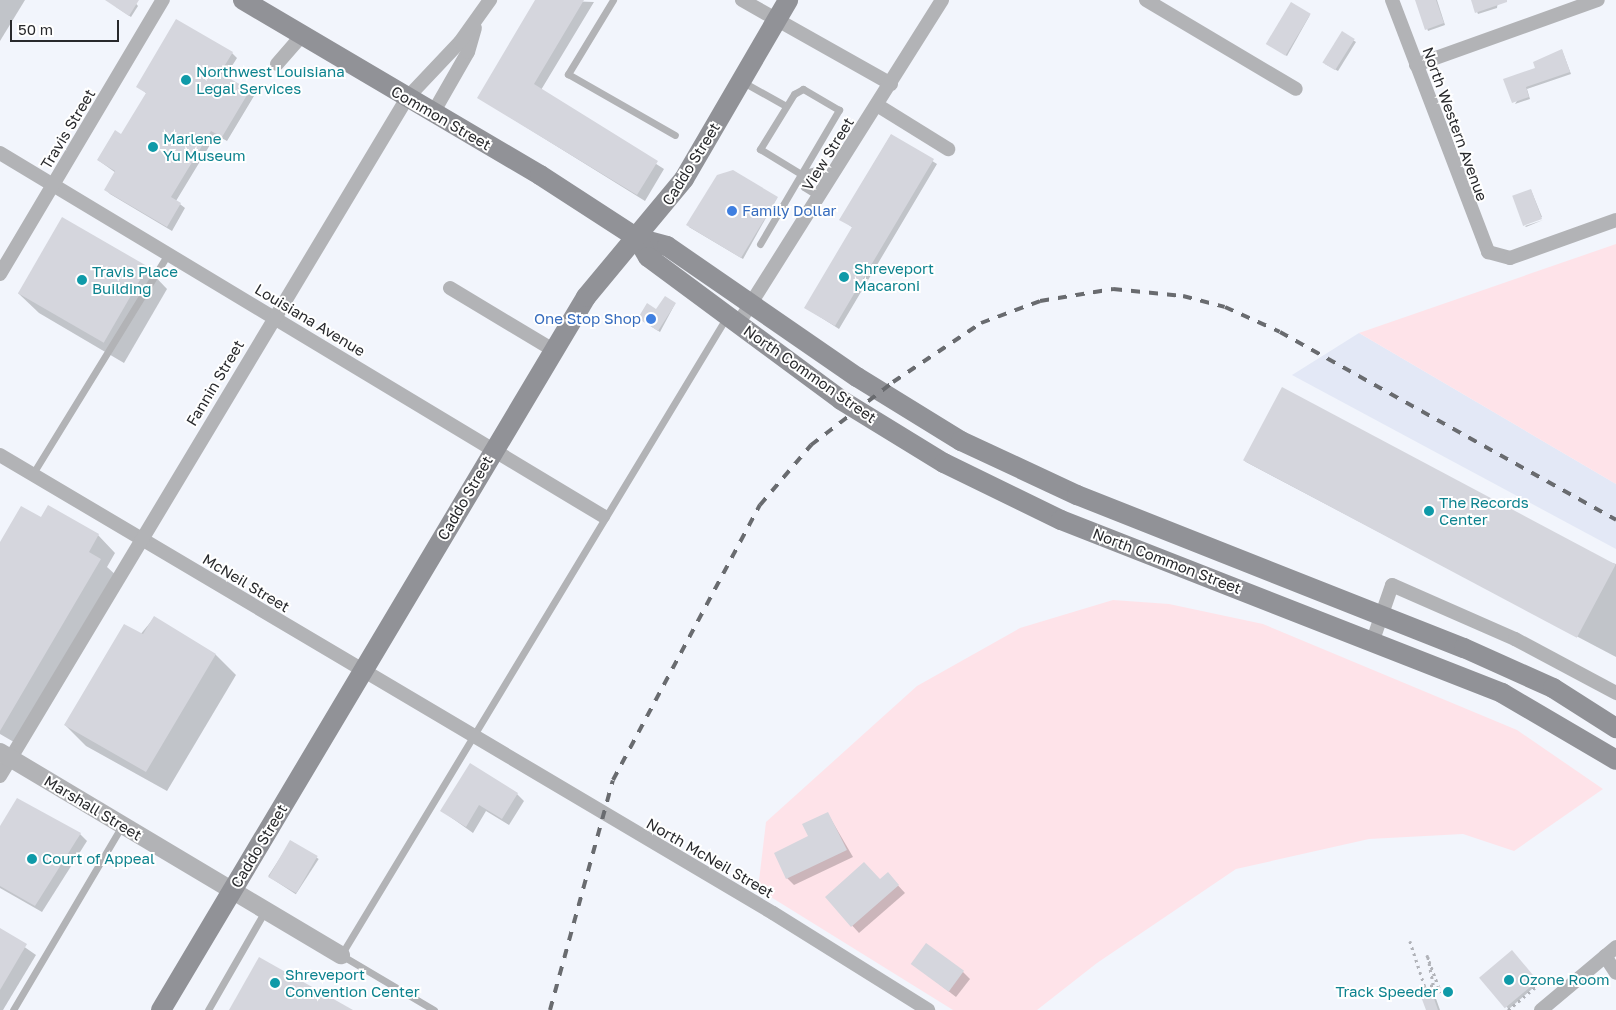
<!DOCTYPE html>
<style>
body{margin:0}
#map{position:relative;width:1616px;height:1010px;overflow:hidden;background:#f2f5fc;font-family:"Golos Text",sans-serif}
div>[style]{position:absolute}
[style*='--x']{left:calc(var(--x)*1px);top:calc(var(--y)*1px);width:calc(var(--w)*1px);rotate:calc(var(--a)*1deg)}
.built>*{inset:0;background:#e3e8f6}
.industrial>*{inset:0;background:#fee3e9}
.shadow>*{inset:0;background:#0003;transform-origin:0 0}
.building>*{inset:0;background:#d5d6dd;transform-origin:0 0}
.path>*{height:2.5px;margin-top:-1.25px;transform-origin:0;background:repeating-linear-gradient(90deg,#b1b3b9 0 2.5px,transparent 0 6.5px)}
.service>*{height:7px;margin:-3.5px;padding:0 3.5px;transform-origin:3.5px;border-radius:3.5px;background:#b2b3b6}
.minor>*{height:14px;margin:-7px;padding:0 7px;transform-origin:7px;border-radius:7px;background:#b2b3b6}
.tertiary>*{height:18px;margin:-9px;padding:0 9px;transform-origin:9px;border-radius:9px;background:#b2b3b6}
.secondary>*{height:20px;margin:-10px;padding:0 10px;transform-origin:10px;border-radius:10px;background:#919297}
.rail>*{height:4px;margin-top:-2px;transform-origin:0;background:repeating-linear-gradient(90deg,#696b6f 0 9px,transparent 0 18px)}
.dots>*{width:14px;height:14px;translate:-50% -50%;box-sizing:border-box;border:2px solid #fff;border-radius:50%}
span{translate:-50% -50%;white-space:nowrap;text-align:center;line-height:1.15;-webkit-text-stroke:4px #fff;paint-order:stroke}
.culture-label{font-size:15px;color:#0d838f}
.left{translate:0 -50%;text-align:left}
.right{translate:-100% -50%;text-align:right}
.street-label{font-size:15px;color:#28292c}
.shop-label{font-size:15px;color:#366cbe}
.scale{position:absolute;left:10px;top:20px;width:109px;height:22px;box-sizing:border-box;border:2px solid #28292c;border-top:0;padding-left:6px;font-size:15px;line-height:18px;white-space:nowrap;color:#28292c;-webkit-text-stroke:4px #fff;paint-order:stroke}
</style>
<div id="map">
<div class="built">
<div style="clip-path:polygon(1359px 333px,1616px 484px,1616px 549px,1292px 375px)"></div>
</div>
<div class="industrial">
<div style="clip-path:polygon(1616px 244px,1616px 484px,1359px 333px)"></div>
<div style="clip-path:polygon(1113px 600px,1169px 604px,1263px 624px,1517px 730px,1603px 789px,1514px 851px,1463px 834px,1369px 839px,1236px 869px,1097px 963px,1037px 1010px,953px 1010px,758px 889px,766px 822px,917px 686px,1020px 628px)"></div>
</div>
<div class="shadow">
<div style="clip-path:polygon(0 0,25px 0,0 41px)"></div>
<div style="clip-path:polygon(118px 0,133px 0,138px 6px,131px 17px,116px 7px)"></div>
<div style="clip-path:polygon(537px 0,594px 2px,541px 90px,664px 169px,645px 201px,479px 98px)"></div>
<div style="clip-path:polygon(1416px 0,1437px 0,1445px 25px,1428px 31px)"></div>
<div style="clip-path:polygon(1472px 0,1498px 0,1497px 8px,1478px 14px)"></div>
<div style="clip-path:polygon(1310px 15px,1287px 56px,1268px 44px)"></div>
<div style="clip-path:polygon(1342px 33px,1356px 42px,1338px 71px,1325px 64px)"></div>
<div style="clip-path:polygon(1562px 50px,1571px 74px,1527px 89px,1530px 99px,1515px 104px,1537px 69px)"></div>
<div style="clip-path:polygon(232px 53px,237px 58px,225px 77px,254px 96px,227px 141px,216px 135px,176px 201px,185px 208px,172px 231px,110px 194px,106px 190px,116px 173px,98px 160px,121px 136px,147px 94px,138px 86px)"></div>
<div style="clip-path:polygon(891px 135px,937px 164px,839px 329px,806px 308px,853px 228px,841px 219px)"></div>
<div style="clip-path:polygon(1531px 190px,1542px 217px,1523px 224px)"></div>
<div style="clip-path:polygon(777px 198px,743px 259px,689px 227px)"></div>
<div style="clip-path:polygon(1543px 220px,1526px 227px,1525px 226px)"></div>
<div style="clip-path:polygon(147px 268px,167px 289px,124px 363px,39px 313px,18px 293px)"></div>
<div style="clip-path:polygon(675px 304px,660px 332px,641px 320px,657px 311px)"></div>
<div style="clip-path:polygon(1244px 460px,1616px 564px,1616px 657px,1246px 462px)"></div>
<div style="clip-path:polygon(41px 519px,98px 535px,115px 553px,107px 567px,118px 577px,19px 745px,0 734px,0 545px)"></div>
<div style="clip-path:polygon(154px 618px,216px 655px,236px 675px,167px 791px,86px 746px,65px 725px)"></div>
<div style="clip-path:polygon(517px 794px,524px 801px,509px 825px,486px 811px,473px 833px,442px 811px)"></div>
<div style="clip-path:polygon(828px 814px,853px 857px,794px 885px,787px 878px)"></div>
<div style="clip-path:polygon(0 828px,80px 834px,87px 841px,42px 912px,0 888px)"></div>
<div style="left:291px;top:841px;width:33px;height:42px;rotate:33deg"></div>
<div style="clip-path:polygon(880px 881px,894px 881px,905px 893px,859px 933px,826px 897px)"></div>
<div style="clip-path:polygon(0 930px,36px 955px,3px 1010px,0 1010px)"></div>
<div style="left:1512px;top:952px;width:41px;height:40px;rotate:49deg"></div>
<div style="clip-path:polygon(913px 964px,963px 972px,970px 979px,956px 997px)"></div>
<div style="clip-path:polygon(1430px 992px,1435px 996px,1440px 1010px,1428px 1010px)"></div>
</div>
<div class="building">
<div style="clip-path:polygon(105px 0,139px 0,129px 16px)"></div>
<div style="clip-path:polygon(535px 0,584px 0,534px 84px,658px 161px,637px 195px,477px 98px)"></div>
<div style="clip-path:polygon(1415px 0,1436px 0,1444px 23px,1425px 30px)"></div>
<div style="clip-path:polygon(1471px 0,1507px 0,1507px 2px,1475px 13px)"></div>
<div style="left:1291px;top:2px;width:23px;height:49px;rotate:31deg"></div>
<div style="clip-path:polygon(176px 19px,233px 52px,220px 73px,250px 90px,222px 137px,211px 131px,171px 197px,181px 203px,167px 227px,104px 190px,115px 171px,97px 160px,115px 130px,121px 134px,146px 93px,136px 87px)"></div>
<div style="left:1342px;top:31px;width:15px;height:37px;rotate:32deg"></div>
<div style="clip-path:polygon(1562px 49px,1570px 72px,1526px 87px,1529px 97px,1512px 103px,1503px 79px,1535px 68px,1533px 62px)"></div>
<div style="clip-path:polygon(891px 134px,934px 159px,835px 326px,804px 308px,852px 227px,839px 220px)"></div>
<div style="clip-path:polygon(733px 170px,778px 197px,741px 258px,686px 225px,717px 175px)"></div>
<div style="left:1531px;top:189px;width:32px;height:20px;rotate:70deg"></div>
<div style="left:62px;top:217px;width:99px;height:88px;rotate:30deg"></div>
<div style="clip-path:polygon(665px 296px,676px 303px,658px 331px,638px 318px,647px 303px,656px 309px)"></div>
<div style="left:1282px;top:387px;width:378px;height:83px;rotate:28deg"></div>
<div style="clip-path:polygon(48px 505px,99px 534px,89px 552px,101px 559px,0 731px,0 542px,21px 506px,41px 517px)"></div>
<div style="clip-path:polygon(154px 616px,216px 654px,146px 772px,64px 725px,124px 624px,143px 634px)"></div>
<div style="clip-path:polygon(470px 763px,518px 793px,502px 819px,479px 805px,466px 827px,440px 811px)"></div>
<div style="clip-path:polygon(17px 798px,81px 833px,35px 906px,0 886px,0 826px)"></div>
<div style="clip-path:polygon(828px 812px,847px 850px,786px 879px,774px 853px,808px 836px,802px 824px)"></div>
<div style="left:290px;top:840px;width:32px;height:43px;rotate:30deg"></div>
<div style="clip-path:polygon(864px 862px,880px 879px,888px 872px,899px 885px,851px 927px,825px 897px)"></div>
<div style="clip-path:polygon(0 928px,27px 944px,0 990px)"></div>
<div style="left:926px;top:943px;width:47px;height:26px;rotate:36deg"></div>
<div style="left:1512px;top:950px;width:40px;height:43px;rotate:50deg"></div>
<div style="clip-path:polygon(259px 957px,353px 1010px,229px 1010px)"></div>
<div style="clip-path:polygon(1431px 990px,1438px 1010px,1426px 1010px,1420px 994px)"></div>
</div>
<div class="path">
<div style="--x:1410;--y:941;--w:48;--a:71.9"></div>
<div style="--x:1418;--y:990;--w:16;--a:-18"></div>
<div style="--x:1433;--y:985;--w:31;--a:-101"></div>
<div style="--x:1427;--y:955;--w:40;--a:69.8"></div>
<div style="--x:1406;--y:994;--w:13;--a:-18"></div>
<div style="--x:1418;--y:990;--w:9;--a:63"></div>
<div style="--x:1508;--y:1010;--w:40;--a:-40"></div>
</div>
<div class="service">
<div style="--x:613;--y:0;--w:87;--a:121.3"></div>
<div style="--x:568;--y:74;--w:123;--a:29.7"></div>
<div style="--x:743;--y:82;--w:49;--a:29.2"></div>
<div style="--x:820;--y:197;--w:19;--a:-148"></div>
<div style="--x:804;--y:187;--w:13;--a:-103"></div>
<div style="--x:801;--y:174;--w:16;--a:-15"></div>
<div style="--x:816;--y:170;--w:17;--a:33"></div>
<div style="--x:760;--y:244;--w:156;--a:-59.5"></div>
<div style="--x:839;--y:110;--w:42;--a:-149.7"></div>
<div style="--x:803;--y:89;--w:10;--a:151"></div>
<div style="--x:794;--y:94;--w:65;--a:121.7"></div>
<div style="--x:760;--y:149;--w:48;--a:31.4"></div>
<div style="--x:32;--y:475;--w:259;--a:-58.4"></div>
<div style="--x:13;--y:1010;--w:214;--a:-59.4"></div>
<div style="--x:208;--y:1010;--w:114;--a:-60.1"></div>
<div style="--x:434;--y:1010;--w:108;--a:-149.4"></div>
<div style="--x:341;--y:955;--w:744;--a:-58.85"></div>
</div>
<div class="minor">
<div style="--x:742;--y:0;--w:171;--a:29.4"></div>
<div style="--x:1146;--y:0;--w:174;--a:30.7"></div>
<div style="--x:1392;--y:0;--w:270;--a:69.1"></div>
<div style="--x:1488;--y:252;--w:23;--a:15"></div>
<div style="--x:1510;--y:258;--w:113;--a:-19.7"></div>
<div style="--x:277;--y:64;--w:38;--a:-49"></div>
<div style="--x:1416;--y:65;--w:193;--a:-19.7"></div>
<div style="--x:877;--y:105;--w:84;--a:31.8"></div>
<div style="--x:433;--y:113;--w:70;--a:-60.2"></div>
<div style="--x:468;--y:52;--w:25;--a:-74"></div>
<div style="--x:0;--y:153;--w:704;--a:31.05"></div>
<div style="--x:0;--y:274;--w:319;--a:-59.3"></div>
<div style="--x:450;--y:288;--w:120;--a:31"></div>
<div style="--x:738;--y:324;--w:383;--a:-57.8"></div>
<div style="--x:0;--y:455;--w:898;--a:30.65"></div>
<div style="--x:773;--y:913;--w:183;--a:32"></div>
<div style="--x:1373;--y:640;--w:58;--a:-70.9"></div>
<div style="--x:1392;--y:585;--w:134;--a:23.7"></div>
<div style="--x:1515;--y:639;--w:115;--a:28.1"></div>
<div style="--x:0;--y:776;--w:791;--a:-59.02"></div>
<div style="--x:407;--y:98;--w:77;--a:-46.6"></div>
<div style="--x:460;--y:42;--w:52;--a:-54.5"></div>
<div style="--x:1605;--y:956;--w:20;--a:57"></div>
<div style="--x:1541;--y:1010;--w:98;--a:-40"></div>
</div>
<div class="tertiary">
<div style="--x:0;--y:752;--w:397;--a:30.8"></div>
</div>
<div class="secondary">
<div style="--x:243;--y:0;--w:345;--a:30.5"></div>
<div style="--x:540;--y:175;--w:116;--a:33"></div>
<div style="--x:637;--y:238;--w:31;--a:15"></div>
<div style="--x:667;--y:246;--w:231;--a:34.6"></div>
<div style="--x:857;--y:377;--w:122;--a:31.6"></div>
<div style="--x:961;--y:441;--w:128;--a:25"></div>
<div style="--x:1077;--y:495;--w:416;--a:21.6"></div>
<div style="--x:1464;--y:648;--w:98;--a:24.2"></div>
<div style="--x:1553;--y:688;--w:75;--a:32.4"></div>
<div style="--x:637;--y:238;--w:22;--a:60"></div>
<div style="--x:648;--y:257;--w:240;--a:36.5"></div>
<div style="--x:841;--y:400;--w:121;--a:31.5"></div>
<div style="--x:944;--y:463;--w:130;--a:26"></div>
<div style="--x:1061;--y:520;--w:474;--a:21.4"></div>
<div style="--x:1502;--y:693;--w:132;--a:30.4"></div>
<div style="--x:161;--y:1010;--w:830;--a:-59.2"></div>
<div style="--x:586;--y:297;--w:153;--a:-50.3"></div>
<div style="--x:684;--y:179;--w:207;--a:-59.8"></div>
</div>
<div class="rail">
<div style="--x:550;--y:1010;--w:238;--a:-74.7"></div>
<div style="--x:613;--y:780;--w:312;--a:-61.9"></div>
<div style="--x:760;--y:505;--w:79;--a:-49.6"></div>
<div style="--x:811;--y:445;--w:103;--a:-37.5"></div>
<div style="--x:893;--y:382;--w:106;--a:-33.8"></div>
<div style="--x:981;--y:323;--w:63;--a:-20.4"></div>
<div style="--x:1040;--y:301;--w:74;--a:-9.3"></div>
<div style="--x:1113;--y:289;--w:70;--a:5.7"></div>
<div style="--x:1183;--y:296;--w:43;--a:14.7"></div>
<div style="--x:1225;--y:307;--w:60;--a:24.4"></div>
<div style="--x:1280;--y:332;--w:385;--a:29.2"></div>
</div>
<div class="dots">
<div style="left:186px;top:80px;background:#0f9aa8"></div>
<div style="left:153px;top:147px;background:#0f9aa8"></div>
<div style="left:732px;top:211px;background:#3f7fe0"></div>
<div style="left:844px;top:277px;background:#0f9aa8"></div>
<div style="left:82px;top:280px;background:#0f9aa8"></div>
<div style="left:651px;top:319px;background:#3f7fe0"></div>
<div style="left:1429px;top:511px;background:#0f9aa8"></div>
<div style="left:32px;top:859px;background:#0f9aa8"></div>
<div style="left:1509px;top:980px;background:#0f9aa8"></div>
<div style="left:275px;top:983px;background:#0f9aa8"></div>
<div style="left:1448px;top:992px;background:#0f9aa8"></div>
</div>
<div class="culture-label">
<span class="left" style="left:196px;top:80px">Northwest Louisiana<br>Legal Services</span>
<span class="left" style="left:163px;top:147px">Marlene<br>Yu Museum</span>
<span class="left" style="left:854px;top:277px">Shreveport<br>Macaroni</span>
<span class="left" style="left:92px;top:280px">Travis Place<br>Building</span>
<span class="left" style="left:1439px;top:511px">The Records<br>Center</span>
<span class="left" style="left:42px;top:859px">Court of Appeal</span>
<span class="left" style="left:285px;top:983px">Shreveport<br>Convention Center</span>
<span class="left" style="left:1519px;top:980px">Ozone Room</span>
<span class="right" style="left:1438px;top:992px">Track Speeder</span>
</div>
<div class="street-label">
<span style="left:441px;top:118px;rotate:30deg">Common Street</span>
<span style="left:1455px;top:124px;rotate:70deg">North Western Avenue</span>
<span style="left:68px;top:129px;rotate:-59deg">Travis Street</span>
<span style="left:828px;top:154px;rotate:-58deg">View Street</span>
<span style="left:691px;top:164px;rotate:-58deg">Caddo Street</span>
<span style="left:310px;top:320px;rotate:31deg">Louisiana Avenue</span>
<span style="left:810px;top:374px;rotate:35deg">North Common Street</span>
<span style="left:215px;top:383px;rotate:-59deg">Fannin Street</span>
<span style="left:465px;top:498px;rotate:-60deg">Caddo Street</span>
<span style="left:1167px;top:561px;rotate:21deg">North Common Street</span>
<span style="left:246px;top:583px;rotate:31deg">McNeil Street</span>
<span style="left:93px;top:808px;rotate:31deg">Marshall Street</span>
<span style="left:259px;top:846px;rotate:-59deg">Caddo Street</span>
<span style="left:710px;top:858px;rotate:30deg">North McNeil Street</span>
</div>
<div class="shop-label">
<span class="left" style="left:742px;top:211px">Family Dollar</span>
<span class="right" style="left:641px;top:319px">One Stop Shop</span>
</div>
<div class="scale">50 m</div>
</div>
